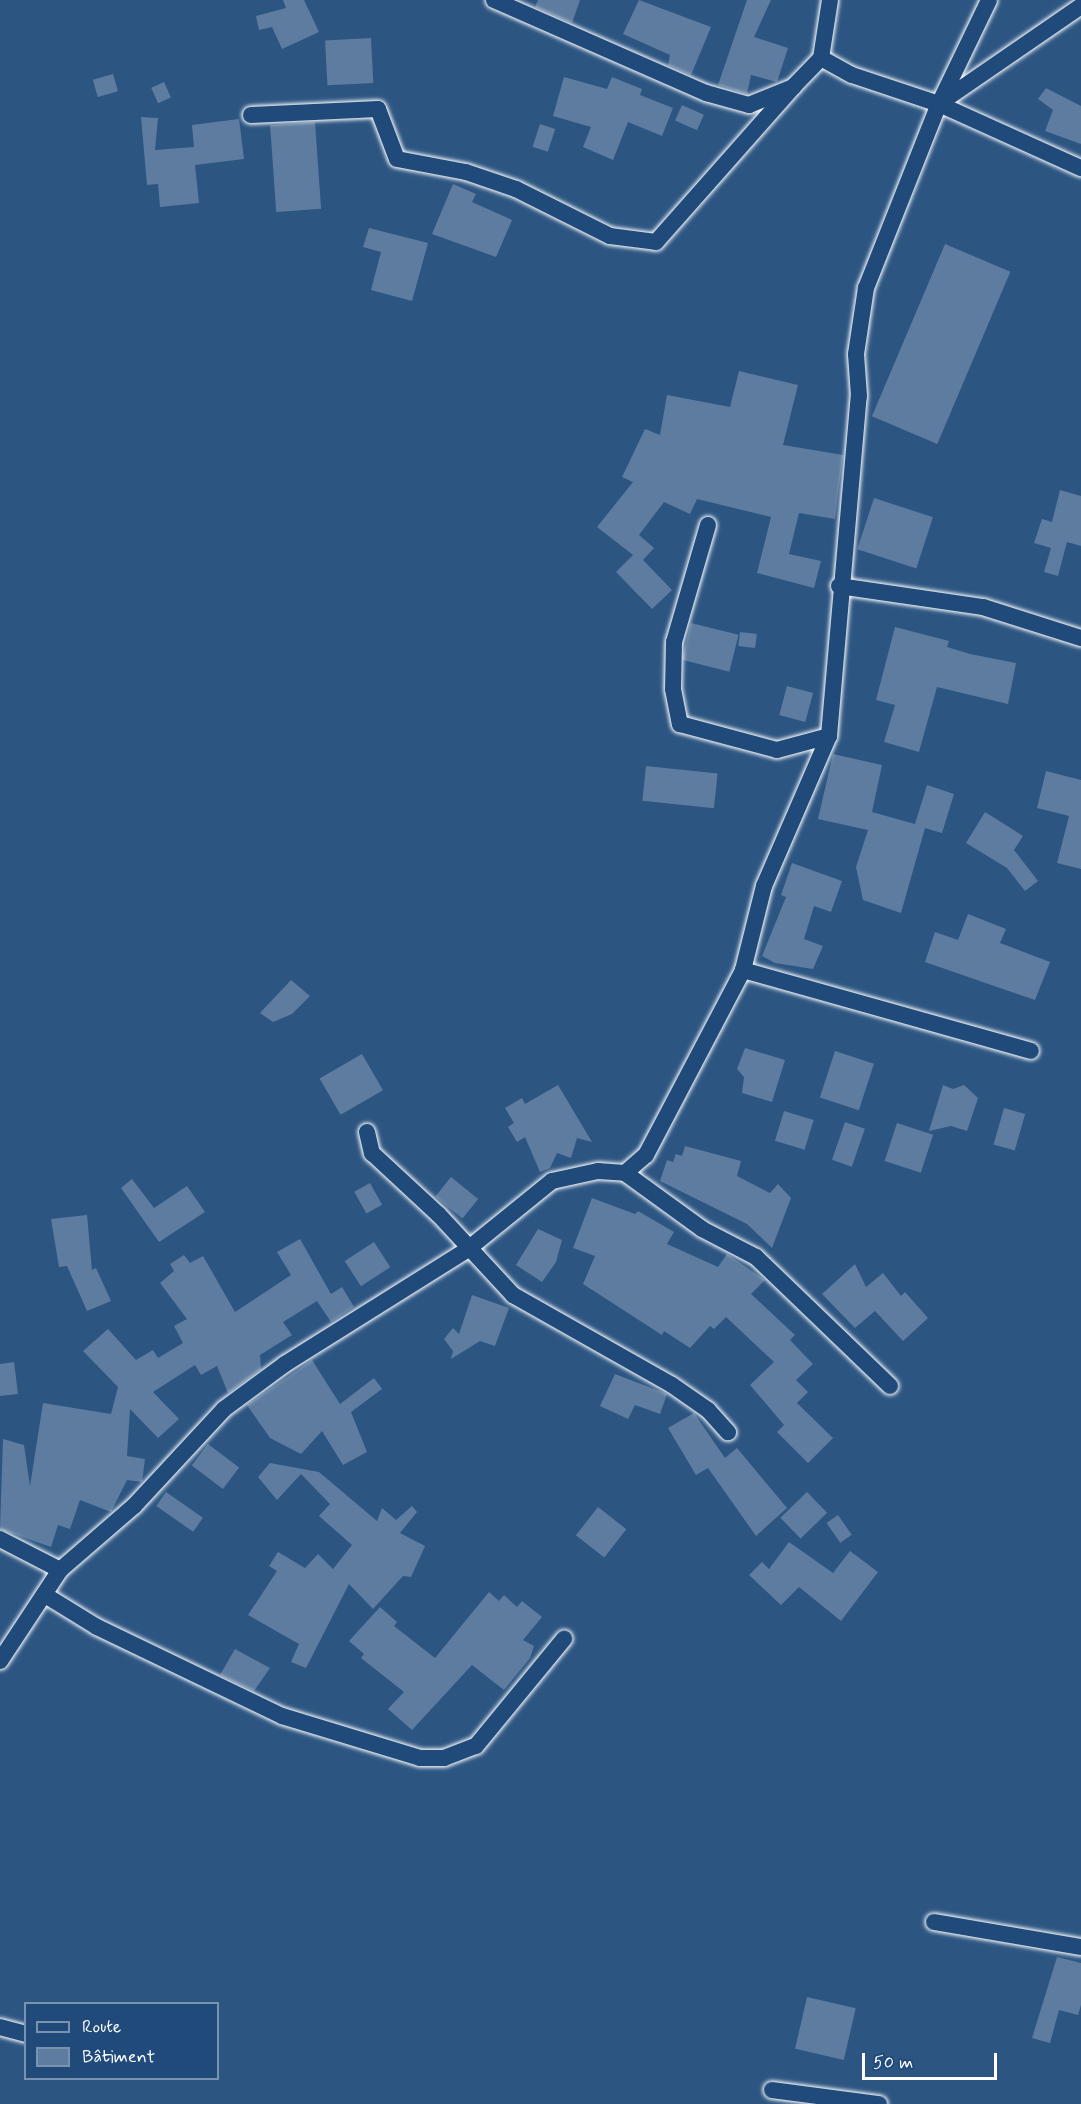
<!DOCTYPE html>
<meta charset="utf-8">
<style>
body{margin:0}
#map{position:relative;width:1081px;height:2104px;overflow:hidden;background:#2c5582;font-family:Mynerve,sans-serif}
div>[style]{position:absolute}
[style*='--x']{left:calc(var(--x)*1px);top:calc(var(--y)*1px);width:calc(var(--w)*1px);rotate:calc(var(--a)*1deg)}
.building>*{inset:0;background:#5e7c9f;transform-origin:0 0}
.roads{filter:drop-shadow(0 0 2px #fff) drop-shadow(0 0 2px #fff)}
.minor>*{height:16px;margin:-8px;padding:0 8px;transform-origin:8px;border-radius:8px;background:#1f4a7a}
span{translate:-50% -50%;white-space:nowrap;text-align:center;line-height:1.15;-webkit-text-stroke:5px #1f4a7a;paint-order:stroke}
.legend{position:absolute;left:24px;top:2002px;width:195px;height:78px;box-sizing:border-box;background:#1f4a7a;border:2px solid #7992af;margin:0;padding:8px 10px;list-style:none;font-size:18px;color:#fff}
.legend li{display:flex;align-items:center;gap:12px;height:30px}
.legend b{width:30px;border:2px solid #7992af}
.scale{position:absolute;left:862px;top:2053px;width:135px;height:27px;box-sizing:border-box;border:3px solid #fff;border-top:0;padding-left:8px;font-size:18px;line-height:21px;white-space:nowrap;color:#fff;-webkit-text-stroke:4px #1f4a7a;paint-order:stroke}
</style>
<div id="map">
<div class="building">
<div style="clip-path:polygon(283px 0,304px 0,319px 32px,282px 49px,272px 27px,259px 30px,256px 16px,286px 8px)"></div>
<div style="clip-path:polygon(538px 0,580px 0,572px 23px,535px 7px)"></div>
<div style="clip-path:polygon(639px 0,711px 27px,691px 75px,668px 65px,670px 55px,623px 34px)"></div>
<div style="clip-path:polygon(747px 0,771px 0,754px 37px,788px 48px,777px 82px,751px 75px,747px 94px,718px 85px)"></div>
<div style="left:371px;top:38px;width:45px;height:46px;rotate:87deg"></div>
<div style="left:113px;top:74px;width:18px;height:21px;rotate:74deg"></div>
<div style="clip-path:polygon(564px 77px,607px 89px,612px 77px,642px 89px,640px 95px,673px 108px,662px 136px,628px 122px,613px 160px,583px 147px,591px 127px,553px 116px)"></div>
<div style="left:164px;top:82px;width:17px;height:14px;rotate:66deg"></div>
<div style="clip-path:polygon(1046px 88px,1081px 106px,1081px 144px,1045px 131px,1053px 110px,1038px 99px)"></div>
<div style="left:682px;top:105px;width:24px;height:17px;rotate:24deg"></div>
<div style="clip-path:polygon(141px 117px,158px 118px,155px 150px,194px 147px,192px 125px,239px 119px,244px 159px,195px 165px,199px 203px,160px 207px,158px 184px,147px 185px)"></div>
<div style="left:315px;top:122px;width:87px;height:45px;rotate:86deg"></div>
<div style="left:540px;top:124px;width:16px;height:24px;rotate:18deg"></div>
<div style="clip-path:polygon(453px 184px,476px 194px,472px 202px,512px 220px,496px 257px,432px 234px)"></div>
<div style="clip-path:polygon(369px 228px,428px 243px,412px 301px,371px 290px,381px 252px,363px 247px)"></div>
<div style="left:945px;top:244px;width:71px;height:187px;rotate:23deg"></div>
<div style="clip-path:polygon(739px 371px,798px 385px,783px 445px,843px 455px,835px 519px,799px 513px,789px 554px,821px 561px,814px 588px,757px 573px,771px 517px,697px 499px,690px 514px,664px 502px,639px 535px,654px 548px,643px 560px,672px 590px,652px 609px,616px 572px,633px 555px,597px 527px,633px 482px,622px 477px,645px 429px,660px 435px,667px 395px,730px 407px)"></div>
<div style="clip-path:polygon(1060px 490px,1081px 496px,1081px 546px,1067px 542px,1058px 576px,1044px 572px,1051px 548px,1034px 543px,1042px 519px,1052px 522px)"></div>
<div style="left:874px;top:498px;width:62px;height:54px;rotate:18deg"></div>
<div style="left:691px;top:623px;width:49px;height:38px;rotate:14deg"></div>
<div style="clip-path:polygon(895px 627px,949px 641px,947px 647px,970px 654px,1016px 663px,1008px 704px,937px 687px,919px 752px,884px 742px,895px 705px,876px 700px)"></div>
<div style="left:740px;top:632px;width:17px;height:14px;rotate:7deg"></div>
<div style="left:787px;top:686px;width:27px;height:30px;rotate:15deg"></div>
<div style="clip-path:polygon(833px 754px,882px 765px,872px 812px,922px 826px,915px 824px,927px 785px,954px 794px,942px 833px,925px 828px,901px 913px,863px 900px,856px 867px,868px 830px,818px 819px)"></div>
<div style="left:646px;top:766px;width:72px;height:35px;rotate:6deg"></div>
<div style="clip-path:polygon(1046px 771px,1081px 780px,1081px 869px,1057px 863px,1069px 816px,1037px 808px)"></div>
<div style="clip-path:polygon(985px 812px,1023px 836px,1014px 850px,1038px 881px,1025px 891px,1007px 868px,966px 843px)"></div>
<div style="clip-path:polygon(792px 863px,842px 881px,831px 912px,814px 906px,804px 939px,823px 946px,813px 969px,775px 963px,762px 956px,786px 897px,781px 895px)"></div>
<div style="clip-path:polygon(968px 914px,1006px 929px,1000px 943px,1050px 962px,1035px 1000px,925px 962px,935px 932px,958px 940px)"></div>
<div style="clip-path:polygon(291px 980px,310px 996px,292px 1014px,273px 1022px,260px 1013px)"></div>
<div style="clip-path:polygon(745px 1048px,785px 1060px,772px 1102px,742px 1093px,744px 1077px,737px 1069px)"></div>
<div style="left:835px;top:1051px;width:41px;height:49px;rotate:18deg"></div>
<div style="left:362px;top:1054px;width:42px;height:49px;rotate:60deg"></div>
<div style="clip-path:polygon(558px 1085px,592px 1142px,577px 1138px,571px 1158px,557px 1153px,550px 1168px,540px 1172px,525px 1137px,517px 1142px,508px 1127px,514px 1123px,505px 1108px,522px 1098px,525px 1104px)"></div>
<div style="clip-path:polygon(943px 1085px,953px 1089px,964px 1085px,978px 1098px,967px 1131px,951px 1126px,929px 1131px)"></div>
<div style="left:1004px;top:1108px;width:22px;height:38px;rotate:16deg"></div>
<div style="left:784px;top:1111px;width:31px;height:31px;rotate:17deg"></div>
<div style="left:845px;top:1122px;width:21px;height:40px;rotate:19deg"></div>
<div style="left:897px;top:1123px;width:38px;height:40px;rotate:18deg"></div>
<div style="clip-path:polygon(685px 1146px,741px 1161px,737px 1176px,770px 1193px,778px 1184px,791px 1198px,772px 1248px,747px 1224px,660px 1181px,667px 1160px,673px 1162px,676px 1154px,682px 1156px)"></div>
<div style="left:451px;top:1177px;width:35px;height:25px;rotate:39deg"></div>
<div style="clip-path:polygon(132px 1179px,154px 1208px,187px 1186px,205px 1212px,159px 1242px,121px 1188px)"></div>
<div style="left:370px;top:1183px;width:25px;height:18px;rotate:61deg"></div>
<div style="clip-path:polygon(592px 1198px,635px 1214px,638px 1211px,674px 1232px,667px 1244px,718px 1267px,727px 1254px,765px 1280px,751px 1294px,795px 1335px,790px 1340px,813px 1364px,796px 1380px,808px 1392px,797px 1403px,833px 1438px,808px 1463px,777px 1432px,784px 1425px,750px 1385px,774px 1362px,726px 1317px,714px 1329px,710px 1326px,690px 1348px,664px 1331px,662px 1335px,583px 1284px,595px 1256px,573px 1248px)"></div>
<div style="clip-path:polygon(87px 1215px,92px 1270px,96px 1268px,111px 1301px,87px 1311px,67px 1266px,59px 1267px,51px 1219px)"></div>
<div style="clip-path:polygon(538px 1229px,562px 1240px,556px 1262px,542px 1282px,516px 1265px)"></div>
<div style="clip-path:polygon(300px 1239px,331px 1294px,342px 1287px,354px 1307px,331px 1322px,317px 1301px,283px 1322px,292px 1335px,260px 1355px,261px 1369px,228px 1393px,217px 1366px,201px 1375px,195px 1365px,153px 1392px,179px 1419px,158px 1438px,130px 1409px,127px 1456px,145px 1459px,142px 1482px,127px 1480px,111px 1512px,80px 1500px,70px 1529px,58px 1525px,51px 1547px,0 1529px,3px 1439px,24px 1445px,30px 1486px,43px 1403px,111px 1414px,118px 1387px,83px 1351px,108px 1329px,136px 1360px,153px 1350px,158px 1358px,183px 1343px,174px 1326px,187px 1319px,160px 1283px,174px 1271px,170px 1264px,184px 1255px,190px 1263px,203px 1256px,235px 1312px,291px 1275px,277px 1252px)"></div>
<div style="left:374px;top:1242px;width:30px;height:35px;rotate:57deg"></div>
<div style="clip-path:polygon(855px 1264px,866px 1287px,883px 1273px,901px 1296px,905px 1292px,928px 1318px,903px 1341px,875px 1311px,855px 1328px,822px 1294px)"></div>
<div style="clip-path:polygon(472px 1295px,509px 1308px,495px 1346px,480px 1341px,451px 1359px,453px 1351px,444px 1339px,453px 1328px,459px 1334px)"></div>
<div style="clip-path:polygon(312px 1360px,340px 1404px,374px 1378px,382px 1389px,351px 1412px,367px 1452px,343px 1465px,322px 1431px,301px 1454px,270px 1438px,247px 1405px)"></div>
<div style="clip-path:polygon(14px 1362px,18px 1394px,0 1396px,0 1364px)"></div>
<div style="clip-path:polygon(615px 1374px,667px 1394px,660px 1414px,635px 1405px,628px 1419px,600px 1406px)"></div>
<div style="clip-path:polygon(694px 1413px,725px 1458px,737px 1448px,787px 1508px,756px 1536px,708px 1468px,696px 1475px,668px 1428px)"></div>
<div style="left:208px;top:1444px;width:39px;height:27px;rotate:37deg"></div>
<div style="clip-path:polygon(270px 1463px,319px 1472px,377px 1521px,382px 1508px,396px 1520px,412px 1506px,417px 1512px,400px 1533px,425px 1546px,411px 1577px,403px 1576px,373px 1609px,349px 1584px,306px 1668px,291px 1662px,299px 1644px,248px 1615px,277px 1571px,269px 1566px,278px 1552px,305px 1568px,318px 1554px,333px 1569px,352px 1545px,319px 1516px,330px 1504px,301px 1474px,277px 1500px,258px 1477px)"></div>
<div style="left:166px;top:1492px;width:45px;height:17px;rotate:35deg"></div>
<div style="left:807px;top:1492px;width:29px;height:37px;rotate:46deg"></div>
<div style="left:598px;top:1507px;width:36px;height:36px;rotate:38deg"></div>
<div style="left:838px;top:1515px;width:24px;height:14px;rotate:55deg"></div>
<div style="clip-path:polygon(789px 1542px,833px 1573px,850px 1551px,878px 1572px,841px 1621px,799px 1587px,781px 1605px,749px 1575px,762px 1562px,769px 1569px)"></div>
<div style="clip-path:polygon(489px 1592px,499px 1601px,504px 1595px,517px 1607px,522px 1601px,542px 1617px,523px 1640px,534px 1646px,530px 1658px,504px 1690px,472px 1665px,412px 1730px,388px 1709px,404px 1692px,361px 1658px,364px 1654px,349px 1641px,380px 1607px,397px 1622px,394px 1626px,435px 1658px)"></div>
<div style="clip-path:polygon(235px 1649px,270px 1668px,254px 1691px,220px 1675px)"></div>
<div style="clip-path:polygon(1057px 1957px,1081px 1963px,1081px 2005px,1078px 2015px,1059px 2010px,1050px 2043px,1032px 2038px)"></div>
<div style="left:807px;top:1997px;width:50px;height:53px;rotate:13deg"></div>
</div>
<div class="roads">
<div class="minor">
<div style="--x:494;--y:0;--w:232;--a:23.7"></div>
<div style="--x:706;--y:93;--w:45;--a:15.6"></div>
<div style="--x:749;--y:105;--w:48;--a:-22.2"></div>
<div style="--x:793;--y:87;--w:40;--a:-46"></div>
<div style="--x:830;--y:0;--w:59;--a:98.8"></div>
<div style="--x:821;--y:58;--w:35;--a:29"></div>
<div style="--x:852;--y:75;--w:92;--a:18.4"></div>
<div style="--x:939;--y:104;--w:156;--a:24.3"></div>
<div style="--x:940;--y:103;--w:171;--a:-34.5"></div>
<div style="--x:251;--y:115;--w:127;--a:-2.7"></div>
<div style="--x:378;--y:109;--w:53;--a:69.2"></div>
<div style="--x:397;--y:159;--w:70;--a:10.7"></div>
<div style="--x:466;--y:172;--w:53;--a:18.8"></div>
<div style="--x:516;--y:189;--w:105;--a:26.6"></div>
<div style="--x:610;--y:236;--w:46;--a:7.4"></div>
<div style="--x:656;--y:242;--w:207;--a:-48.5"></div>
<div style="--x:708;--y:525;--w:122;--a:106.2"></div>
<div style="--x:674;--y:642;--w:47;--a:91.2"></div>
<div style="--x:673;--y:689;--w:36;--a:79"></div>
<div style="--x:680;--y:724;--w:100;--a:15"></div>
<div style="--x:777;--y:750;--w:54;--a:-15.1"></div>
<div style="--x:839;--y:586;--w:146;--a:8.3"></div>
<div style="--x:983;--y:607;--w:103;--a:17.6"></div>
<div style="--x:743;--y:970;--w:87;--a:-76"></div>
<div style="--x:764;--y:886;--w:163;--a:-66.6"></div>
<div style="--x:829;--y:736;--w:341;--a:-85"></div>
<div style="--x:859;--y:396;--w:42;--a:-94.1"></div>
<div style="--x:856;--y:354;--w:67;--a:-81.4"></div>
<div style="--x:866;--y:288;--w:198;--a:-68.4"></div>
<div style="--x:939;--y:104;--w:115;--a:-64.3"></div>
<div style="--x:367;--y:1132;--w:22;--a:77"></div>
<div style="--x:372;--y:1153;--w:91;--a:42.8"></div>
<div style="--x:439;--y:1215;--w:109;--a:47.2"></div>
<div style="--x:513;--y:1295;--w:183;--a:29.5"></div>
<div style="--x:672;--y:1385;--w:44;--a:34.8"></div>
<div style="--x:708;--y:1410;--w:30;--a:48"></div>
<div style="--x:625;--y:1173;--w:95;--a:36"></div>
<div style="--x:702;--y:1229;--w:61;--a:27.4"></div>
<div style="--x:756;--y:1257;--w:186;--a:43.9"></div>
<div style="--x:0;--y:1539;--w:68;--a:27.3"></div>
<div style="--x:45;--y:1595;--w:61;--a:31.6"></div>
<div style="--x:97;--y:1627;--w:205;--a:25.7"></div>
<div style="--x:282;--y:1716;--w:144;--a:16.9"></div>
<div style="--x:420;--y:1758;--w:24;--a:0"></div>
<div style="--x:444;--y:1758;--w:34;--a:-21"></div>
<div style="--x:476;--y:1746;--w:139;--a:-50.6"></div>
<div style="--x:0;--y:1661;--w:109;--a:-56.6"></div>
<div style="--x:60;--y:1570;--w:98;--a:-40.9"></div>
<div style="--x:134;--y:1506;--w:132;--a:-47.1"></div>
<div style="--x:224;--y:1409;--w:76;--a:-36.4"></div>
<div style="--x:285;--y:1364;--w:216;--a:-32.1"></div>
<div style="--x:468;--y:1249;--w:108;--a:-39"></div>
<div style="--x:552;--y:1181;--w:47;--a:-12.3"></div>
<div style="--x:598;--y:1171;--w:27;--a:4"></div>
<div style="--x:625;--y:1173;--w:28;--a:-41"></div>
<div style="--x:646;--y:1155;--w:209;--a:-62.3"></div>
<div style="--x:743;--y:970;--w:299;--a:15.7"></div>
<div style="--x:934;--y:1922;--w:149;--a:9.7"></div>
<div style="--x:0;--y:2027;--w:27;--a:15"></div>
<div style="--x:772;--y:2090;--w:108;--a:7.5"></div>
</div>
</div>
<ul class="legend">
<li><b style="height:8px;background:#1f4a7a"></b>Route</li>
<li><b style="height:16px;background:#5e7c9f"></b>Bâtiment</li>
</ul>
<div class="scale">50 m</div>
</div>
